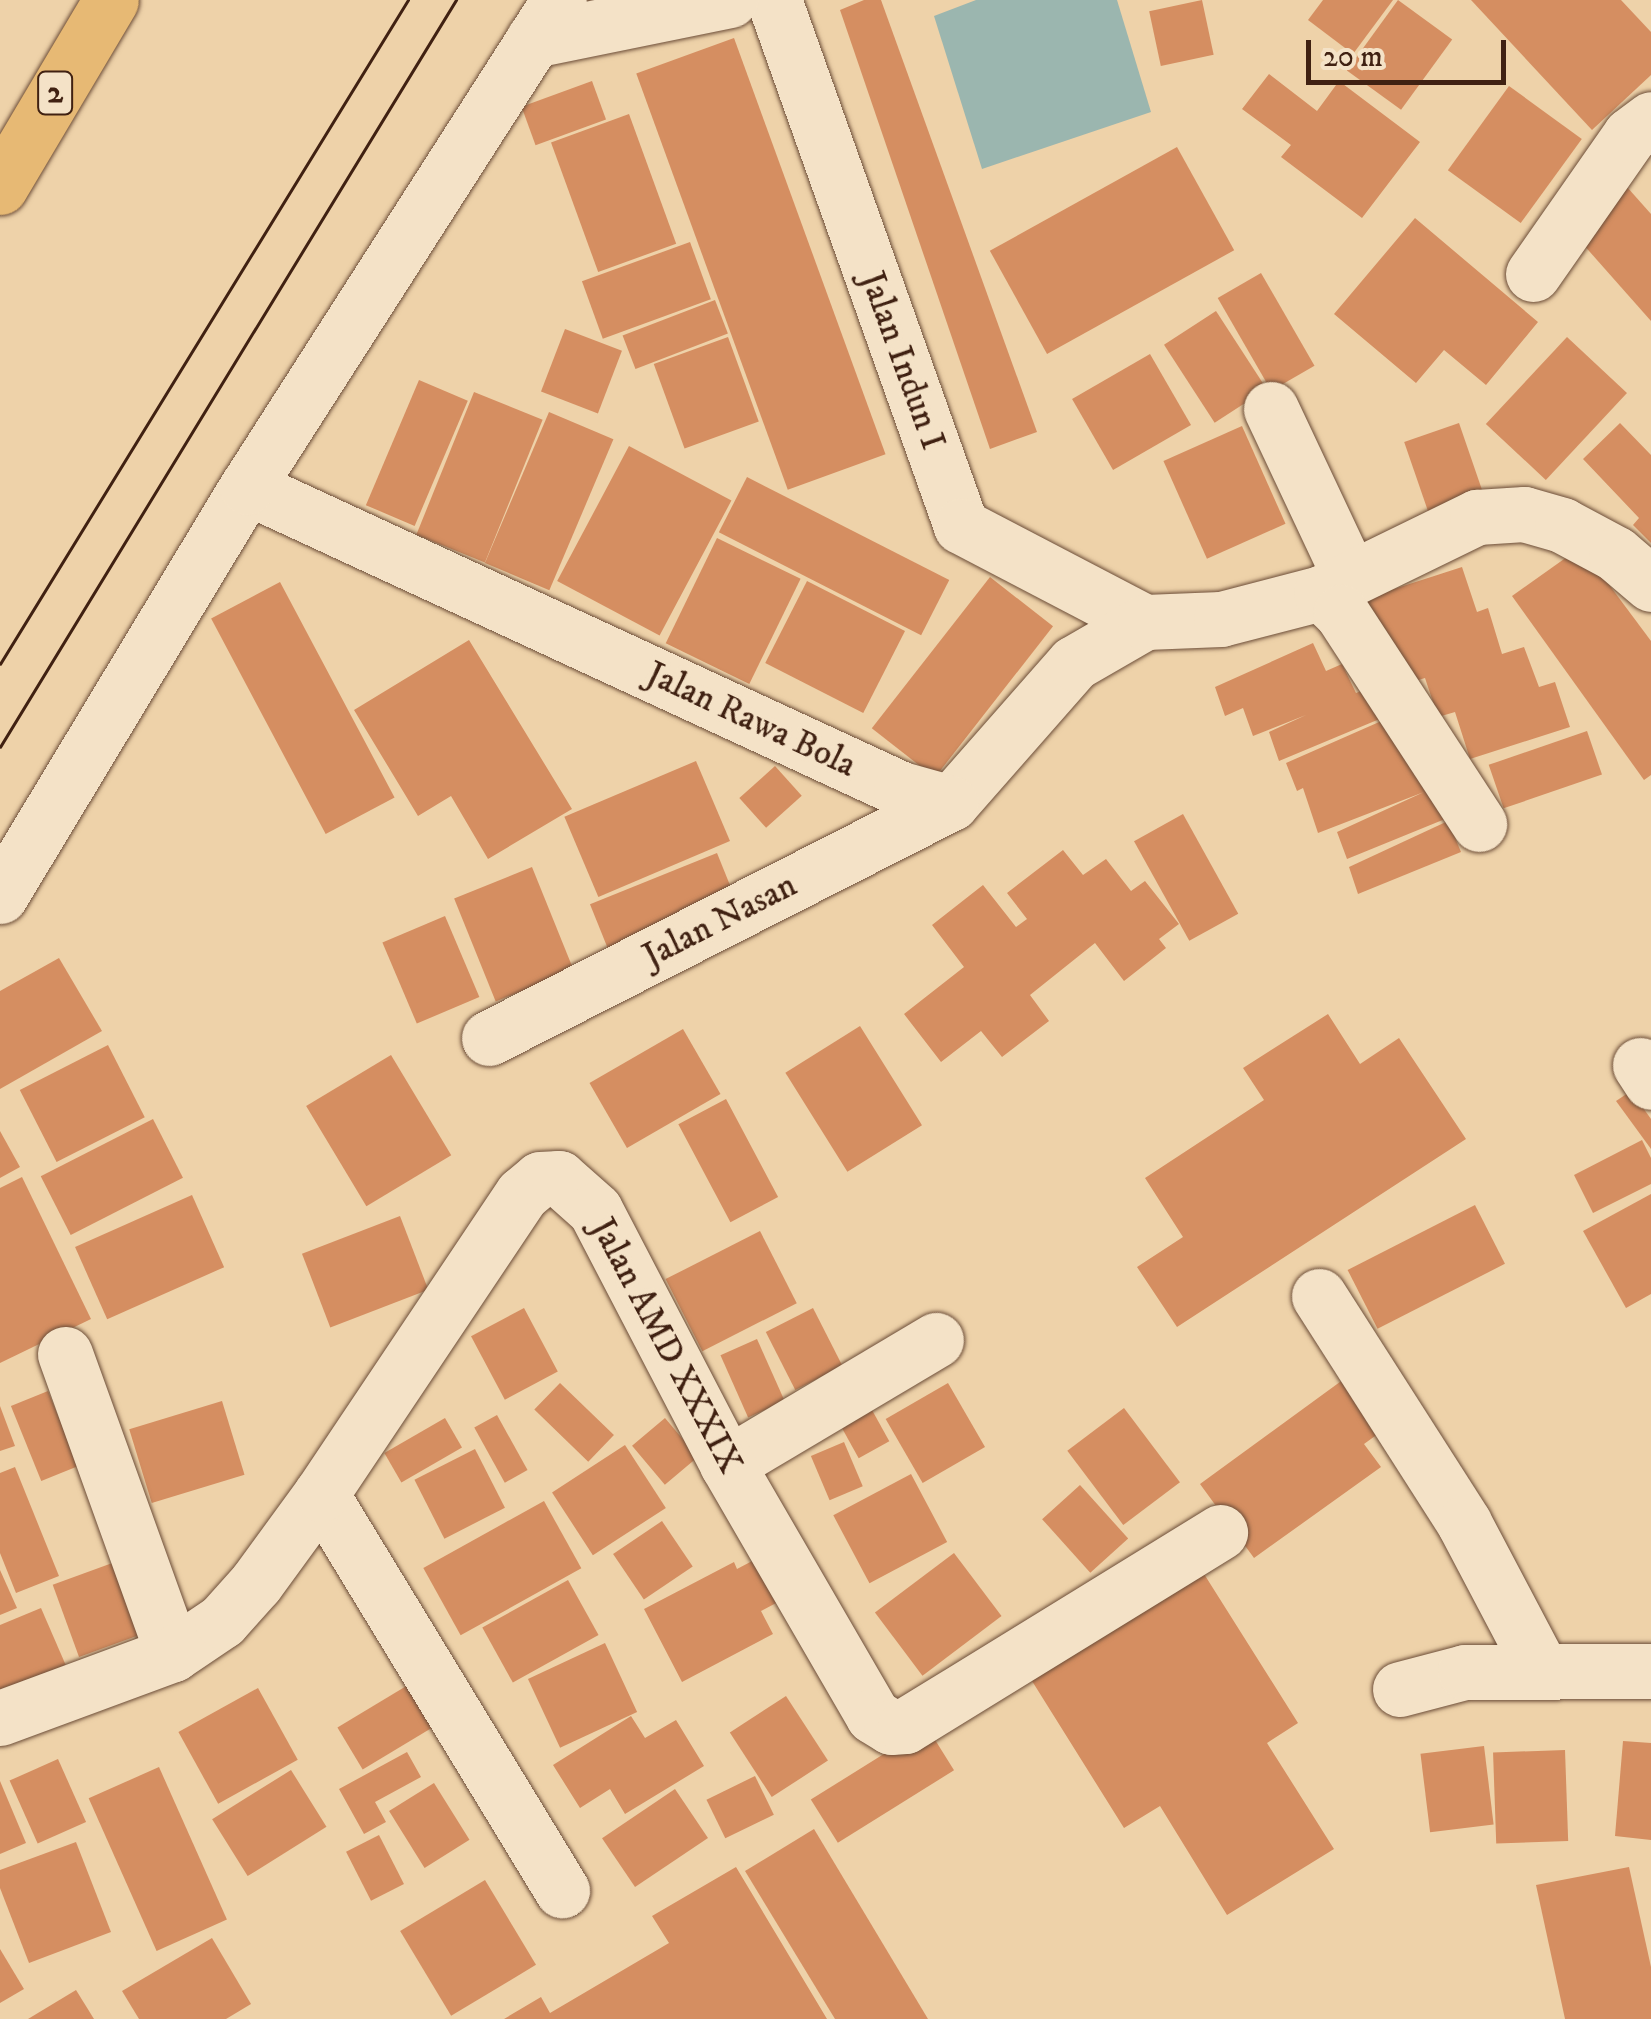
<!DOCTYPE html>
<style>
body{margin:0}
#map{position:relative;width:1651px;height:2019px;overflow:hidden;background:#eed2a9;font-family:"IM FELL DW Pica",serif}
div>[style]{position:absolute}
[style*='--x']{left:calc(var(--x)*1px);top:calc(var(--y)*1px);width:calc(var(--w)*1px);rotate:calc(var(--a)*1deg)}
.water>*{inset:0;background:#9bb6af}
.building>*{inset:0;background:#d58e61;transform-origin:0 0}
.roads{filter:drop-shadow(0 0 2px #6c4d38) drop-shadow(0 0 2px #6c4d38)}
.minor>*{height:55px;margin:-27.5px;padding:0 27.5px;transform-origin:27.5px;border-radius:27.5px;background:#f4e2c7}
.motorway>*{height:55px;margin:-27.5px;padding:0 27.5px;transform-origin:27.5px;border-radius:27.5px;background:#e7b974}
.tram>*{height:2.5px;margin:-1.25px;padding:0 1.25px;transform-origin:1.25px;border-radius:1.25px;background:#402112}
span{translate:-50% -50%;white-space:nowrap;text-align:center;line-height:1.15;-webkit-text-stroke:9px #f4e2c7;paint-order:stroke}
.shield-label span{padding:2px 8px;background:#f4e2c7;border:2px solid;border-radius:8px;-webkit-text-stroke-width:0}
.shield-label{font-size:32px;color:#402112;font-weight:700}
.street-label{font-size:35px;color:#402112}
.scale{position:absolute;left:1306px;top:40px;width:200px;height:45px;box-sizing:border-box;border:5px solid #402112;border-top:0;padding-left:12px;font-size:30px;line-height:35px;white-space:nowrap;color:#402112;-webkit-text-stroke:8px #f4e2c7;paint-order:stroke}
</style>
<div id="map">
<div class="water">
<div style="clip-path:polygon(976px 0,1117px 0,1151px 112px,982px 169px,934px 16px)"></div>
</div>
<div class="building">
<div style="clip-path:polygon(864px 0,881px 0,1037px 432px,990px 449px,840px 10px)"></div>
<div style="left:1202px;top:0;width:56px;height:54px;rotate:78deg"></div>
<div style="clip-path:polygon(1323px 0,1393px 0,1353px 54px,1308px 20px)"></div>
<div style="left:1398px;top:0;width:67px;height:87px;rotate:36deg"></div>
<div style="clip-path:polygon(1471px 0,1621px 0,1651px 32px,1651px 75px,1592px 130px)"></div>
<div style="left:734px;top:38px;width:443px;height:104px;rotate:70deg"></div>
<div style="clip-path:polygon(1269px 74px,1317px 111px,1339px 81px,1420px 142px,1362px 218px,1281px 157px,1291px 145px,1242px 109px)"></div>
<div style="left:592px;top:81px;width:41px;height:75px;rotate:70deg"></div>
<div style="left:1509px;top:86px;width:90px;height:104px;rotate:36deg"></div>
<div style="left:629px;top:114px;width:138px;height:83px;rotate:70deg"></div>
<div style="left:1177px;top:147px;width:118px;height:214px;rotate:61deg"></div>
<div style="clip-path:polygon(1627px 187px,1651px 214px,1651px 321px,1574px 234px)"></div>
<div style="clip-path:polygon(1415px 218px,1538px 322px,1486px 385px,1444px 350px,1416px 383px,1334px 314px)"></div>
<div style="left:690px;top:242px;width:61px;height:115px;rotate:70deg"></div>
<div style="left:1261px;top:273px;width:107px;height:50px;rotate:60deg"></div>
<div style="left:715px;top:300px;width:36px;height:99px;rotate:69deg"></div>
<div style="left:1216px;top:311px;width:93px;height:62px;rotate:57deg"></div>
<div style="left:565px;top:329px;width:61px;height:67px;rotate:21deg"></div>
<div style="left:728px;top:337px;width:90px;height:79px;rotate:70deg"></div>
<div style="left:1567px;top:337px;width:82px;height:119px;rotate:43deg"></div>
<div style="left:1150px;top:354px;width:82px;height:90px;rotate:60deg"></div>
<div style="left:419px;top:380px;width:53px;height:136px;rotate:23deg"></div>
<div style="left:474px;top:392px;width:74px;height:154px;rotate:22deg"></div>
<div style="left:549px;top:412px;width:70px;height:164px;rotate:23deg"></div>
<div style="left:1459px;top:423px;width:83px;height:58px;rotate:71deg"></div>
<div style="clip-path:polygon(1620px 423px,1651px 455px,1651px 543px,1633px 525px,1639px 518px,1583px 459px)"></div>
<div style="left:1242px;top:426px;width:107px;height:86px;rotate:66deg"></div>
<div style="left:629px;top:446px;width:116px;height:153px;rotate:28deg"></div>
<div style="left:747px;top:477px;width:227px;height:62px;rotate:27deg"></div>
<div style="left:717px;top:538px;width:93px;height:117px;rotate:26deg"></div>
<div style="clip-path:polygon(1581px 547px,1651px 641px,1651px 775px,1644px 780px,1512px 596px)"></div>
<div style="clip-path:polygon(1462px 567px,1477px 612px,1488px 608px,1502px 654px,1524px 647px,1539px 687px,1555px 682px,1570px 727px,1470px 759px,1455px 712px,1438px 717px,1425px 678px,1402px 685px,1363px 599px)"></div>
<div style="left:990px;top:577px;width:80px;height:192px;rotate:38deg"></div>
<div style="left:807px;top:581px;width:110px;height:92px;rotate:27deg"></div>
<div style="left:280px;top:582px;width:244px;height:78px;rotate:62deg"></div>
<div style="clip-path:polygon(469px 640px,572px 809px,488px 859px,451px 796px,418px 816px,354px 710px)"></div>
<div style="clip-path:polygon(1313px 643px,1326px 671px,1342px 664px,1356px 693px,1369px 688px,1382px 718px,1279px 761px,1269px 732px,1306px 715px,1253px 736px,1243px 708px,1225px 716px,1215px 687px)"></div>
<div style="clip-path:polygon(1386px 719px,1450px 817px,1347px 859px,1337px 832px,1424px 792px,1318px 833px,1303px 788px,1297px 791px,1286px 763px)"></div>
<div style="left:1587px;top:731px;width:46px;height:104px;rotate:71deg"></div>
<div style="left:696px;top:761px;width:87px;height:143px;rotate:67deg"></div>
<div style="left:775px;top:766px;width:40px;height:48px;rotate:48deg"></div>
<div style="left:1183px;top:814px;width:114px;height:56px;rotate:61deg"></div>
<div style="clip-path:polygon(1448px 821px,1461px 852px,1358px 894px,1349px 867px)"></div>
<div style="clip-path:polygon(1063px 850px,1083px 875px,1106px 859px,1131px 891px,1145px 881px,1179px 924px,1159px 939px,1166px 948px,1124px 981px,1095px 943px,1030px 995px,1049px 1021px,1002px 1057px,981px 1031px,941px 1062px,904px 1014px,964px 967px,932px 925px,983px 885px,1016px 927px,1027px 919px,1007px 893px)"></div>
<div style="left:717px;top:853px;width:52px;height:137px;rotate:68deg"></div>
<div style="left:532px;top:867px;width:111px;height:84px;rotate:68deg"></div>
<div style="left:445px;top:916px;width:88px;height:68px;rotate:67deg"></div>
<div style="clip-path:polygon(59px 958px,102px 1031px,0 1089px,0 991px)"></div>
<div style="clip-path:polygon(1328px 1014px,1360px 1064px,1399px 1038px,1466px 1139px,1177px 1327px,1137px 1267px,1183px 1237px,1145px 1178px,1264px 1100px,1243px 1068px)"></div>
<div style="left:860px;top:1026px;width:117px;height:88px;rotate:58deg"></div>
<div style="left:683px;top:1029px;width:75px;height:108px;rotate:60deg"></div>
<div style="left:108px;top:1045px;width:81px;height:99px;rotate:63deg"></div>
<div style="left:391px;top:1055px;width:117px;height:99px;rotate:59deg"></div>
<div style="clip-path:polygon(1631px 1091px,1651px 1119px,1651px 1149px,1616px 1101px)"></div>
<div style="left:726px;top:1099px;width:111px;height:54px;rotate:62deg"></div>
<div style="left:153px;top:1119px;width:66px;height:126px;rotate:63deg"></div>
<div style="clip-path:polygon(0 1131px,20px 1167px,0 1178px)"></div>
<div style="clip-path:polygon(1642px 1140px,1651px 1158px,1651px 1184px,1593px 1213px,1574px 1175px)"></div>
<div style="clip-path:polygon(22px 1177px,91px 1319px,0 1363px,0 1188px)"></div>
<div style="clip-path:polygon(1651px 1194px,1651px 1294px,1626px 1308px,1583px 1231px)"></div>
<div style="left:192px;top:1195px;width:79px;height:128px;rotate:66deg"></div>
<div style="left:1475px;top:1205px;width:66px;height:143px;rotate:63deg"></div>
<div style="left:400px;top:1216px;width:79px;height:105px;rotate:69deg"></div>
<div style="left:760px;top:1231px;width:81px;height:106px;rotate:63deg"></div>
<div style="left:524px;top:1308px;width:72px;height:60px;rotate:62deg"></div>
<div style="left:813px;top:1308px;width:65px;height:53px;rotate:63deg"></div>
<div style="left:757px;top:1339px;width:68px;height:40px;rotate:66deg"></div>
<div style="clip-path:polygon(1355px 1371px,1393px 1423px,1364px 1444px,1381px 1467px,1254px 1558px,1200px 1484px)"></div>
<div style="left:560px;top:1383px;width:75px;height:37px;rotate:44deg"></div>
<div style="left:948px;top:1383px;width:74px;height:72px;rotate:60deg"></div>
<div style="left:48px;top:1391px;width:81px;height:40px;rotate:68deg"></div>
<div style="left:222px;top:1401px;width:77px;height:97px;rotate:73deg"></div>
<div style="left:867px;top:1401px;width:46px;height:35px;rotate:61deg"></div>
<div style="clip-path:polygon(0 1406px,15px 1446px,0 1451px)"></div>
<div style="left:1124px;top:1408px;width:93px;height:71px;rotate:53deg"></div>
<div style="left:497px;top:1415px;width:63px;height:26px;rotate:61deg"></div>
<div style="left:445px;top:1418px;width:34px;height:70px;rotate:60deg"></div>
<div style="left:665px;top:1418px;width:51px;height:43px;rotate:50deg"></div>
<div style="left:844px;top:1442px;width:48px;height:36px;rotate:67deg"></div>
<div style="left:625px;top:1445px;width:75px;height:87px;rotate:57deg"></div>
<div style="left:475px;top:1449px;width:66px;height:68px;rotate:63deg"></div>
<div style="clip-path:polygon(15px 1467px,59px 1576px,16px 1593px,0 1553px,0 1473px)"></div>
<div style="left:911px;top:1474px;width:77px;height:88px;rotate:62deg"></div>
<div style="left:1080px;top:1485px;width:72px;height:51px;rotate:48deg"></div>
<div style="left:544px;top:1501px;width:77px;height:138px;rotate:61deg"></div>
<div style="left:662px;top:1521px;width:55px;height:59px;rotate:56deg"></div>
<div style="left:954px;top:1553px;width:79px;height:99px;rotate:53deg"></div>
<div style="left:126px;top:1558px;width:77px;height:78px;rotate:70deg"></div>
<div style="clip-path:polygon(756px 1559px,778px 1602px,761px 1611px,773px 1634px,682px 1682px,644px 1609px,734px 1562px,737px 1569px)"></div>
<div style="clip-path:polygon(1199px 1566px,1298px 1723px,1267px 1743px,1334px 1849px,1227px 1915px,1160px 1806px,1124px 1828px,1027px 1673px)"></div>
<div style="clip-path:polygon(0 1570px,17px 1608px,0 1615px)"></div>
<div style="left:568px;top:1580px;width:63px;height:98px;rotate:61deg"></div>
<div style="clip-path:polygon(41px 1608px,67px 1668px,0 1697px,0 1625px)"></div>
<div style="left:605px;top:1643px;width:76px;height:85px;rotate:65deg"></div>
<div style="left:418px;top:1679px;width:49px;height:94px;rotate:59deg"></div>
<div style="left:258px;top:1688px;width:82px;height:91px;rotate:61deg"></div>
<div style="left:786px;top:1696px;width:77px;height:67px;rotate:57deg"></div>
<div style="clip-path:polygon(631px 1716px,645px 1738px,676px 1720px,704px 1766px,625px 1814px,610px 1789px,580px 1808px,553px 1765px)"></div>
<div style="left:927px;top:1727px;width:51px;height:137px;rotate:58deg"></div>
<div style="clip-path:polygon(1623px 1741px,1651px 1743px,1651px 1840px,1615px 1836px)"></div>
<div style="left:1484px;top:1746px;width:79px;height:64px;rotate:83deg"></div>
<div style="left:1565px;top:1750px;width:91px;height:72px;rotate:88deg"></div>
<div style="clip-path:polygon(407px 1752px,421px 1777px,375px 1802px,386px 1822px,364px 1834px,339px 1789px)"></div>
<div style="left:58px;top:1759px;width:69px;height:53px;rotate:66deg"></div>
<div style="left:159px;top:1767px;width:167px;height:77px;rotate:66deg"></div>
<div style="left:291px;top:1770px;width:67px;height:93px;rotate:58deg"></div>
<div style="left:755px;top:1776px;width:43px;height:54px;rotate:64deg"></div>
<div style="clip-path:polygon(0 1781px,26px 1843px,0 1854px)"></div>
<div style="left:434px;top:1783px;width:67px;height:53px;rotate:58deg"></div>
<div style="left:675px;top:1789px;width:59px;height:88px;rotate:56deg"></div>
<div style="clip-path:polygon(814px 1829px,928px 2019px,835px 2019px,745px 1871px)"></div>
<div style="left:379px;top:1835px;width:55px;height:37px;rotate:63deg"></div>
<div style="clip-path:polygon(76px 1842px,111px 1932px,29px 1963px,0 1888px,0 1870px)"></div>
<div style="clip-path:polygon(736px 1867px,827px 2019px,504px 2019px,541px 1997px,550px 2013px,669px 1943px,652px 1916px)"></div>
<div style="clip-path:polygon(1629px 1867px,1651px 1967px,1651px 2019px,1565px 2019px,1536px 1885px)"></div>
<div style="left:485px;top:1880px;width:99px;height:99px;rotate:59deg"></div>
<div style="clip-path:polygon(212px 1938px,251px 2004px,226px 2019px,139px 2019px,122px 1991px)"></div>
<div style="clip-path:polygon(0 1949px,24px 1989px,0 2003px)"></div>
<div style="clip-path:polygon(76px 1990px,94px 2019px,28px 2019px)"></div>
</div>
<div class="roads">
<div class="minor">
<div style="--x:774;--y:0;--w:558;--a:70.43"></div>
<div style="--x:961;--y:526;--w:208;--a:27.6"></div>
<div style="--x:533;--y:40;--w:201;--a:-11.5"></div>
<div style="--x:1533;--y:274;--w:169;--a:-55.1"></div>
<div style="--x:1630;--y:135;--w:26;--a:-37"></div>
<div style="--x:1271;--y:409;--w:186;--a:64.8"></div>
<div style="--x:247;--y:487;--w:720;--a:24.79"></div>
<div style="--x:901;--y:789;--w:52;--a:15.6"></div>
<div style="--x:951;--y:803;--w:186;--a:-48.7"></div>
<div style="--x:1074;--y:663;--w:82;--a:-30"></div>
<div style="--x:1145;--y:622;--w:76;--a:-2.3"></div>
<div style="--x:1221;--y:619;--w:103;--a:-14.6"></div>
<div style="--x:1321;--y:593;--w:174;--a:-26"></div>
<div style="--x:1477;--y:517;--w:47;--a:-3.7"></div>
<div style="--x:1524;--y:514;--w:40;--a:16"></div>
<div style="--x:1562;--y:525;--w:61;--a:28.2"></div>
<div style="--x:1616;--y:554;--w:46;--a:40.6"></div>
<div style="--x:1321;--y:593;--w:28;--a:44"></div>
<div style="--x:1341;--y:612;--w:253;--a:56.9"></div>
<div style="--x:0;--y:896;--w:478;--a:-58.9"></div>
<div style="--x:247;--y:487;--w:578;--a:-57.35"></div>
<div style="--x:489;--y:1038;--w:518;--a:-26.96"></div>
<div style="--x:1640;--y:1065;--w:20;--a:57"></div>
<div style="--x:1319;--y:1296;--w:269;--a:57.4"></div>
<div style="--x:1464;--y:1523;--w:165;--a:62.2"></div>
<div style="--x:65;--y:1354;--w:319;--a:70.2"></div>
<div style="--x:727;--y:1464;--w:243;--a:-30.7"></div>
<div style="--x:321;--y:1494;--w:464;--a:58.7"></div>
<div style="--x:1400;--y:1689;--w:67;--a:-14.7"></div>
<div style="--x:1465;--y:1672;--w:186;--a:-0.3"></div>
<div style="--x:0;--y:1718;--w:184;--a:-20.3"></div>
<div style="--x:173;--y:1654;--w:59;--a:-34"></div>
<div style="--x:222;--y:1621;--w:51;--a:-48.2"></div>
<div style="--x:256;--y:1583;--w:110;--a:-53.9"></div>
<div style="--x:321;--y:1494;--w:361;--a:-56.2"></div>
<div style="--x:522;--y:1194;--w:23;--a:-40"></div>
<div style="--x:540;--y:1179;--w:19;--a:-3"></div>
<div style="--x:559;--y:1178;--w:48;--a:41.6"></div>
<div style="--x:595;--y:1210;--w:286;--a:62.5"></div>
<div style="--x:727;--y:1464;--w:291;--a:59.9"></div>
<div style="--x:873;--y:1716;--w:21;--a:31"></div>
<div style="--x:891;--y:1727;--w:14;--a:-4"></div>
<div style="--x:905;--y:1726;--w:370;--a:-31.6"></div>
</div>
<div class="motorway">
<div style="--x:0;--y:187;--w:217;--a:-59.3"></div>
</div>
</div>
<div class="tram">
<div style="--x:0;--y:664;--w:779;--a:-58.43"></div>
<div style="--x:0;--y:747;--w:875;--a:-58.6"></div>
</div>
<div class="shield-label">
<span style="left:55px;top:93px">2</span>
</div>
<div class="street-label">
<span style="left:902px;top:361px;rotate:70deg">Jalan Indun I</span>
<span style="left:751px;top:720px;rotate:25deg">Jalan Rawa Bola</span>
<span style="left:720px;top:921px;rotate:-27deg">Jalan Nasan</span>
<span style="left:666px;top:1346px;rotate:62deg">Jalan AMD XXXIX</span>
</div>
<div class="scale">20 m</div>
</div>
